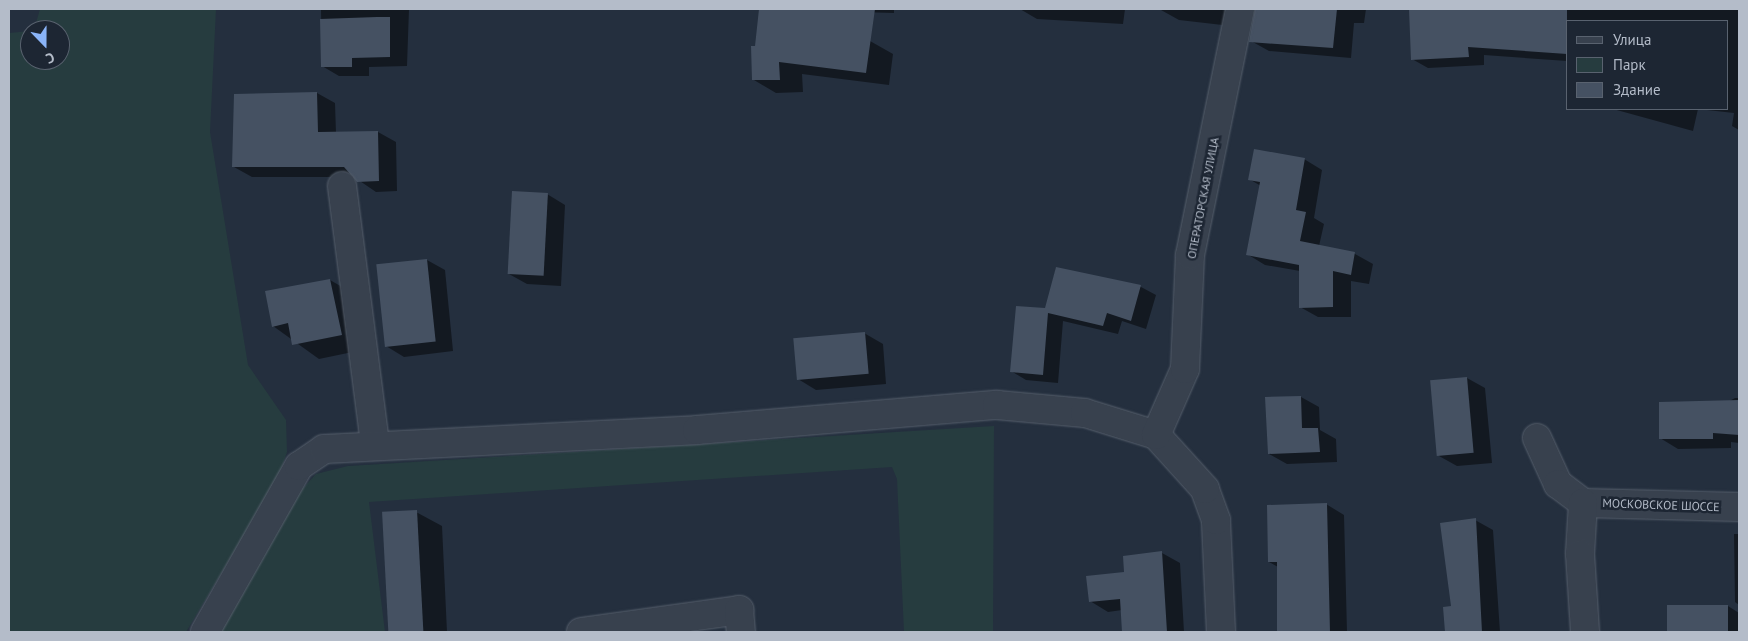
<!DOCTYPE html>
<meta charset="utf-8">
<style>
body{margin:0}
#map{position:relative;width:1748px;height:641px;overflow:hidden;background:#242f3e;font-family:"PT Sans",sans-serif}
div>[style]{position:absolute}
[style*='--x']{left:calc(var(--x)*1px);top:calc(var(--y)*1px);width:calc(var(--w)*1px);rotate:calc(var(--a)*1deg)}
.green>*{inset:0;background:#263c3f}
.shadow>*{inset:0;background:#0007}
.building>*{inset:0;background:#455162;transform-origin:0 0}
.roads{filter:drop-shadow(0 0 1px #565f6c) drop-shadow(0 0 1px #565f6c)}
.minor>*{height:28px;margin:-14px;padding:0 14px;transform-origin:14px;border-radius:14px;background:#38414e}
span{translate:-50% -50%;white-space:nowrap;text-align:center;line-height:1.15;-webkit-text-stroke:5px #1d2633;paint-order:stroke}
.street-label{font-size:12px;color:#b4bcc9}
.frame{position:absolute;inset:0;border:10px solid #b4bcc9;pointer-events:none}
.legend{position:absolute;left:1566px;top:20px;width:162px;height:90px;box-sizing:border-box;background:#1d2633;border:1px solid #59626f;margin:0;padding:6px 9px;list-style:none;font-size:15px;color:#b4bcc9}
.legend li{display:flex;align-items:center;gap:10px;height:25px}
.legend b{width:25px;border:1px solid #59626f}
.north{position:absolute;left:20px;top:20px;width:50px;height:50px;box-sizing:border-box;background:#1d2633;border:1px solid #59626f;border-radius:50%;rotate:158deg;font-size:14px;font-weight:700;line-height:20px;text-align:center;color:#b4bcc9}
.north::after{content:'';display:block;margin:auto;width:18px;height:22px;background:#8ab4f8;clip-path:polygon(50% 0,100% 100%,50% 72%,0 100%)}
</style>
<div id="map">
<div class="green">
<div style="clip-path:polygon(40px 9px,216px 9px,210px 132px,248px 365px,286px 420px,287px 452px,278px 479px,186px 632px,9px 632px,9px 33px,30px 31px,30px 60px,60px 60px,60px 30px,34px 30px)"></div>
<div style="clip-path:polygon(994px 426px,993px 632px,904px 632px,897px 479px,892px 467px,369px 502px,385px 632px,217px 632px,293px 499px,316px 474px,348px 466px)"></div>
</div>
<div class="shadow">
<div style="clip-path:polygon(321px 9px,409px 9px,407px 66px,369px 67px,369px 76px,339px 76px,322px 66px)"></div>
<div style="clip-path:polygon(754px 9px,894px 9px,894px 13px)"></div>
<div style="clip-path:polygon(1020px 9px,1125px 9px,1123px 24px,1037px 19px)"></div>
<div style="clip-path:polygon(1246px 9px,1240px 27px,1179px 20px,1161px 10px)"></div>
<div style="clip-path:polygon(1256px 9px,1366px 9px,1364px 23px,1354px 23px,1351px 58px,1269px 51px,1251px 41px)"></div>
<div style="clip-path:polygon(1410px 9px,1739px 9px,1739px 130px,1732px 126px,1734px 113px,1698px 109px,1693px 131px,1613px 109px,1727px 109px,1727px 21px,1567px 21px,1567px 61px,1484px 55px,1484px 65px,1428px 68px,1412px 59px)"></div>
<div style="clip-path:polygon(870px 41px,893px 54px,889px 85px,802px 74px,803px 92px,776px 93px,754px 80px,752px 47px)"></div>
<div style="clip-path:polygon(317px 93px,335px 103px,336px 133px,378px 132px,396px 142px,397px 191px,376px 192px,354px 177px,252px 177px,234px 167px)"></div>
<div style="clip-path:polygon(1304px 159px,1322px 170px,1314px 218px,1324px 224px,1319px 246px,1355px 254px,1373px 264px,1369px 284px,1351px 281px,1351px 317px,1318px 317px,1300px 307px,1300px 271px,1265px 265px,1247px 254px,1261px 186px,1249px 179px)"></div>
<div style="clip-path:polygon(547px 194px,565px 205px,561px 286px,527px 284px,509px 274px)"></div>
<div style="clip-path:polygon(427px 260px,445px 270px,453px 351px,404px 357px,386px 346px)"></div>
<div style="clip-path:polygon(1056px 268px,1141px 287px,1156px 295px,1146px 329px,1122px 321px,1118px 334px,1063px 321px,1058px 383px,1026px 380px,1011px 371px,1046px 309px)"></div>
<div style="clip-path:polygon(330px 280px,356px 295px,367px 349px,319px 359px,273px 326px,266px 292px)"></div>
<div style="clip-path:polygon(864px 333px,883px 344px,886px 384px,816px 390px,798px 379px)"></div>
<div style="clip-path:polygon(1467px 378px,1485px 388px,1492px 463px,1457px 466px,1439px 456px)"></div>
<div style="clip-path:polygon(1301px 397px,1319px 407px,1320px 430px,1336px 439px,1337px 462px,1287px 464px,1269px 454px)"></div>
<div style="clip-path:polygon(1735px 398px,1739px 398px,1739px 443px,1731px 442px,1731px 448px,1678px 449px,1660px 438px)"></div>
<div style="clip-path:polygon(1326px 504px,1344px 515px,1347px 632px,1278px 632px,1278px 567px,1269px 562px)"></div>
<div style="clip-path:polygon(416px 512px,442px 526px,447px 632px,389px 632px,383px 513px)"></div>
<div style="clip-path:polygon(1475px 520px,1493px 530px,1500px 632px,1447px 632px,1445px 608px,1452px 607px)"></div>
<div style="clip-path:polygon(1734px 534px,1739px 534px,1739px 605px,1735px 602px)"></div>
<div style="clip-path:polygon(1162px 553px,1180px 563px,1184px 632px,1123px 632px,1122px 610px,1108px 612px,1090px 601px)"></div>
<div style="clip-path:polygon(1728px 606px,1739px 613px,1739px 632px,1668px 631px)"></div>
</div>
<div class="building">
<div style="clip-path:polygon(759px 9px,875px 9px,866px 73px,779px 62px,780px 80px,752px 80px,751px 46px,755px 46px)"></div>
<div style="clip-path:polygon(1255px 9px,1337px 9px,1333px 48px,1249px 42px)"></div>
<div style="clip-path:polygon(1409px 9px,1567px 9px,1567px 54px,1468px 47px,1469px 57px,1411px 60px)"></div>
<div style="clip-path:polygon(377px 17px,390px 17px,390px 57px,352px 58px,352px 67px,321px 67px,320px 19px)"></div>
<div style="clip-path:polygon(317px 92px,318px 132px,378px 131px,379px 181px,357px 182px,344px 167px,232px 167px,234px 94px)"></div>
<div style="clip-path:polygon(1254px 149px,1305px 158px,1296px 210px,1306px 212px,1300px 241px,1355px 252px,1351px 275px,1333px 271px,1333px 307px,1299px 308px,1299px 265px,1246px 255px,1260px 182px,1248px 180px)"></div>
<div style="left:512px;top:191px;width:36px;height:83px;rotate:3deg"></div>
<div style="left:427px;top:259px;width:83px;height:51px;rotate:84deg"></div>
<div style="clip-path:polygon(1056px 267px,1141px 285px,1131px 321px,1107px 313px,1103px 326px,1048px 313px,1043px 375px,1010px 372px,1016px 306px,1045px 308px)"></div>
<div style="clip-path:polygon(330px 279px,342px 335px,292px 345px,288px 323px,272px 327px,265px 291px)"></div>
<div style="left:865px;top:332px;width:42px;height:72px;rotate:85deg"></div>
<div style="left:1467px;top:377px;width:76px;height:37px;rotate:85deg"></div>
<div style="clip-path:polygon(1301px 396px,1302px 428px,1318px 428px,1320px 452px,1268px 454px,1265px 397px)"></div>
<div style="clip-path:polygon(1739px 400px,1739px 435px,1713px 433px,1713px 439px,1659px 439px,1659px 402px)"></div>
<div style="clip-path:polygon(1327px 503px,1330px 632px,1277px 632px,1277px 562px,1268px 562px,1267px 505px)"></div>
<div style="left:417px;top:510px;width:122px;height:35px;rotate:87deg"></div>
<div style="clip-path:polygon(1476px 518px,1482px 632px,1445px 632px,1443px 607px,1451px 606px,1440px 523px)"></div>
<div style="clip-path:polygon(1162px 551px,1167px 632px,1122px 632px,1120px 599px,1089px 602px,1086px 576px,1124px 572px,1123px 556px)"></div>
<div style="left:1667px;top:605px;width:61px;height:27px"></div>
</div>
<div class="roads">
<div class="minor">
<div style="--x:342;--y:186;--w:259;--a:82.7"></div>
<div style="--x:1537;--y:438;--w:51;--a:65.5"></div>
<div style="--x:1558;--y:484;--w:31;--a:37"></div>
<div style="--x:1583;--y:503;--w:156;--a:1.5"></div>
<div style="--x:1583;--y:503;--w:51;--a:93.4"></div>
<div style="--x:1580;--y:554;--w:78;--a:86.3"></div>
<div style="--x:205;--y:632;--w:191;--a:-60.5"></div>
<div style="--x:299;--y:466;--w:30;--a:-34"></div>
<div style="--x:324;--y:449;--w:373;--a:-2.9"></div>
<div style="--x:697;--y:430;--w:301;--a:-4.8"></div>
<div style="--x:997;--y:405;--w:88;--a:5.2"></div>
<div style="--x:1085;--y:413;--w:74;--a:17.2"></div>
<div style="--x:581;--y:632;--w:160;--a:-7.9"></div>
<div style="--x:739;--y:610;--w:22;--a:85"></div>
<div style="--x:1221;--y:632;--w:112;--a:-92.6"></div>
<div style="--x:1216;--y:520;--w:33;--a:-110"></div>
<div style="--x:1205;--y:489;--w:73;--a:-132.2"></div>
<div style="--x:1156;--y:435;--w:72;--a:-66.3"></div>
<div style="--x:1185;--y:369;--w:114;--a:-87.5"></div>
<div style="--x:1190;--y:255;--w:251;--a:-78.5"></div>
</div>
</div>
<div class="street-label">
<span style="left:1203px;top:198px;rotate:-79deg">ОПЕРАТОРСКАЯ УЛИЦА</span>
<span style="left:1661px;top:505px;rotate:2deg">МОСКОВСКОЕ ШОССЕ</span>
</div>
<div class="frame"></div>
<ul class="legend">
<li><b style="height:6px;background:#38414e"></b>Улица</li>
<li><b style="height:14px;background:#263c3f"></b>Парк</li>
<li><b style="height:14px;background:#455162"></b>Здание</li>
</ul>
<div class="north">С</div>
</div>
